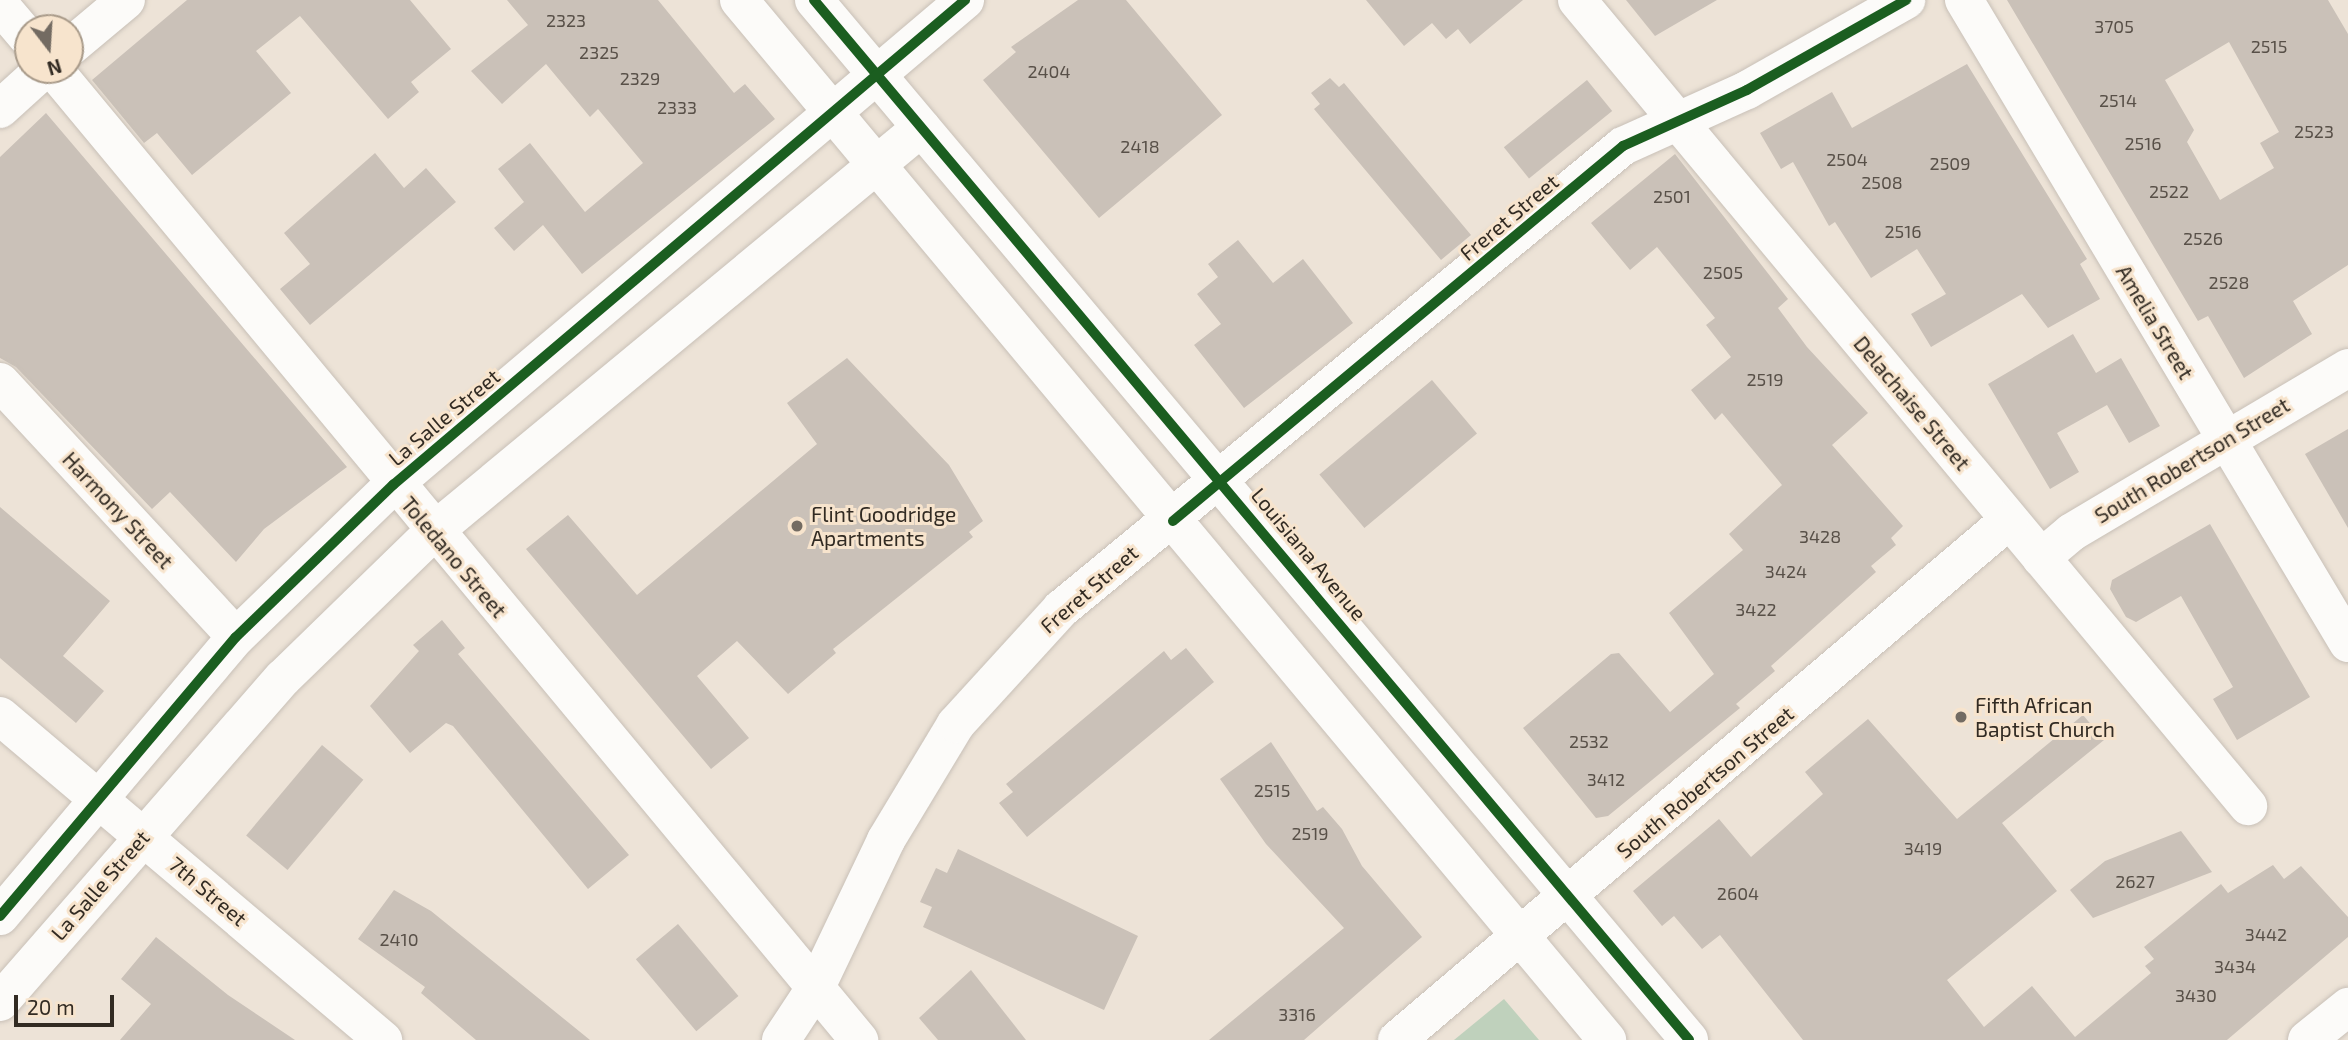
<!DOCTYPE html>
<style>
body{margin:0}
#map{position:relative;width:2348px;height:1040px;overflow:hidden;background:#ede3d7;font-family:"Exo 2",sans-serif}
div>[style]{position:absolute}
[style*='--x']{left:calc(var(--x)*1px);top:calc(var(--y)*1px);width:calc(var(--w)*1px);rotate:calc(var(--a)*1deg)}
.green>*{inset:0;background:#bfd1bc}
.building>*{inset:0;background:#cac1b8;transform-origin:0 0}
.roads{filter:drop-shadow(0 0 2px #c8c0b7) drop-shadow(0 0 2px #c8c0b7)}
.minor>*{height:38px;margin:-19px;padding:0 19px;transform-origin:19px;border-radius:19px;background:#fcfbf9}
.cycleway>*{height:10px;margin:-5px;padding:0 5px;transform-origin:5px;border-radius:5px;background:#1b5e20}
.dots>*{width:19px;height:19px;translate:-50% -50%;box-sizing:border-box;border:4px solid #f7e4cd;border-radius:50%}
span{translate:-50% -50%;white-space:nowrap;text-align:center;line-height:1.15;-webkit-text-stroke:6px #f7e4cd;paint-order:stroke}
.number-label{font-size:18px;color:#585048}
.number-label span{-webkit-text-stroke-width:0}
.street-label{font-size:21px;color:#322b23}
.poi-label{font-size:21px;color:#322b23}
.left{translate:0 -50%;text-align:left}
.north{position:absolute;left:14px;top:14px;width:70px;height:70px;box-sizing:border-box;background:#f7e4cd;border:2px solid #a89a89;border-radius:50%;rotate:163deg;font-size:19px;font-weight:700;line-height:28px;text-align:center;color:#322b23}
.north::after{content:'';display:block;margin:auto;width:24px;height:32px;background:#736b62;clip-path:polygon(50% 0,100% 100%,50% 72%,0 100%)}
.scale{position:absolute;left:14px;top:995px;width:100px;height:32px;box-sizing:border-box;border:4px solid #322b23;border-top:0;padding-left:9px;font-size:21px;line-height:24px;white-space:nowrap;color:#322b23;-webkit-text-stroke:5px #f7e4cd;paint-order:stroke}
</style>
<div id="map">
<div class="green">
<div style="clip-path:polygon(1504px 999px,1539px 1040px,1454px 1040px)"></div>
</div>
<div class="building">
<div style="clip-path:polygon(187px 0,410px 0,451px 49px,411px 82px,419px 92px,388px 119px,300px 16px,256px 51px,291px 93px,192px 175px,157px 133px,144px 143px,92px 80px)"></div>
<div style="clip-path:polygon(507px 0,658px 0,734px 93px,745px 84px,775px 119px,582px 274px,543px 225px,514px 251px,494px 228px,524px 202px,498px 169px,530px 143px,585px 212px,643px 163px,598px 109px,590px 117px,546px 64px,502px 104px,471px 71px,528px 25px)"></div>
<div style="clip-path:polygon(1078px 0,1126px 0,1222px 115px,1099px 218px,983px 80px,1016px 52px,1011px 47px)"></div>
<div style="clip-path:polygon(1366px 0,1523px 0,1470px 44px,1458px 29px,1446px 39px,1432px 23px,1404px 46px)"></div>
<div style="clip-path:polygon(1626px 0,1717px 0,1655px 36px)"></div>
<div style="clip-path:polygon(evenodd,2007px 0,2328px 0,2348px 34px,2348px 265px,2293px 301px,2312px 334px,2244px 378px,2208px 316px,2198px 321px,2007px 0,2229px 42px,2279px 132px,2260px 143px,2274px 168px,2220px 200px,2187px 142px,2194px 130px,2165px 80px,2229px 42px)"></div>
<div style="clip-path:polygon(1967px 64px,2087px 259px,2080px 264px,2100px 299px,2048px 328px,2022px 294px,1931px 347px,1911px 314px,1946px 294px,1917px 249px,1871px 278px,1835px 222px,1829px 226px,1793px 162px,1781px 169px,1760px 133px,1832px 92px,1852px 128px)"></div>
<div style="clip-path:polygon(1330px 78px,1339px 87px,1344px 83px,1471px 235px,1441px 260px,1314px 109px,1320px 104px,1311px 93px)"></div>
<div style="left:1587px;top:80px;width:40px;height:107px;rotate:51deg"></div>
<div style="clip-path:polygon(46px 113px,347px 467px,264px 529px,236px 562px,170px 492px,152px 509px,16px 367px,0 358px,0 157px)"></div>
<div style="clip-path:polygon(375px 153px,404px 188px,426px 168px,456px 202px,310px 325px,280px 289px,310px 264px,284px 233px)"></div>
<div style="clip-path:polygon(1675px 154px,1788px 299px,1778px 308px,1807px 347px,1868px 413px,1832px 445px,1903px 526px,1891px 538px,1896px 545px,1871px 566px,1876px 572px,1771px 666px,1775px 671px,1736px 704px,1740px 708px,1608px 816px,1596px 818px,1523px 728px,1611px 654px,1619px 653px,1670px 712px,1714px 674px,1669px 613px,1743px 550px,1729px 534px,1782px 485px,1722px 413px,1715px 420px,1691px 390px,1731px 357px,1706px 325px,1715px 318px,1657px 247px,1630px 270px,1591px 223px)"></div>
<div style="clip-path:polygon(1238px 240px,1273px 283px,1303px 259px,1353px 323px,1244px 408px,1194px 345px,1221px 324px,1197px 294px,1218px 277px,1208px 264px)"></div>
<div style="clip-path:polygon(2073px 334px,2096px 373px,2121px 358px,2160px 426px,2129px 443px,2107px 405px,2057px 433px,2079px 472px,2050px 489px,1988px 384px)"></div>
<div style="clip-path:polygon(847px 358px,949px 465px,983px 521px,969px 532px,973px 537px,833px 649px,836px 653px,788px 694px,737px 641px,697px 676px,749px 738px,711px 769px,526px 549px,568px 515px,637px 595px,817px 444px,787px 403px)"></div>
<div style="left:1432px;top:380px;width:70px;height:147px;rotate:50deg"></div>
<div style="clip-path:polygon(2348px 429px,2348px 528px,2305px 454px)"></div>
<div style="clip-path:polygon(0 507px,110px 601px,63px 656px,104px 691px,76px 723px,0 658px)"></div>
<div style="clip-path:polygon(2210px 524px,2310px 697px,2237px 740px,2213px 699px,2233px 687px,2181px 596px,2136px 622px,2126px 617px,2110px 589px,2112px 580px)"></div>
<div style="clip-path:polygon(442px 620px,465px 648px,458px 654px,629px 855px,588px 889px,453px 726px,446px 723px,410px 753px,370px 706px,419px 651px,413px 645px)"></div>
<div style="clip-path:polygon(1186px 648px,1214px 682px,1027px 837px,999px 803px,1013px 792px,1006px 784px,1164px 651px,1171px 660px)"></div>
<div style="clip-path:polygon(2083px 715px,2104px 740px,2002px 823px,2057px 891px,1947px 980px,1984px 1027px,2032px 986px,2075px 1037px,2151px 973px,2145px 966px,2154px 959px,2144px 947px,2221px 884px,2228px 893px,2273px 865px,2284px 879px,2301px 866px,2348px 917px,2348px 937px,2227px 1040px,1803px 1040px,1720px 935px,1702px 949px,1674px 916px,1662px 926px,1633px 891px,1719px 819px,1751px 857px,1823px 794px,1805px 772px,1868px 719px,1957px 819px)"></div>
<div style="clip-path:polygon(1271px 742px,1317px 811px,1323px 807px,1342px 829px,1362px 866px,1422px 937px,1304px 1040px,1209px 1040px,1344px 928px,1266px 844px,1220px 779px)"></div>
<div style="left:322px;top:745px;width:54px;height:118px;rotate:40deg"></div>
<div style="clip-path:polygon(2181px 831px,2212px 872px,2093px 918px,2070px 890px,2105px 861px)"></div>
<div style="clip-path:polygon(958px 849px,1138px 936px,1104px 1010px,923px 927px,932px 907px,920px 902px,936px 868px,947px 873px)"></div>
<div style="clip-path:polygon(394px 890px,431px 911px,590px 1040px,476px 1040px,421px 993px,425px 987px,358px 939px)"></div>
<div style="left:678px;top:924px;width:94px;height:55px;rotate:50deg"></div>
<div style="clip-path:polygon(156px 937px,228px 995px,295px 1040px,120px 1040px,151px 1004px,121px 979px)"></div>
<div style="clip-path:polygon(971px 970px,1026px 1040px,938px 1040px,919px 1018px)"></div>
</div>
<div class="roads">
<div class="minor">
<div style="--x:739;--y:0;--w:1355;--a:50.15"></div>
<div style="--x:814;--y:0;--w:1359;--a:49.92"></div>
<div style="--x:1577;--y:0;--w:1049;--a:50.22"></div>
<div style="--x:1964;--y:0;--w:749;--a:59.15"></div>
<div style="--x:0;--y:5;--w:43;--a:49.7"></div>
<div style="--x:70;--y:47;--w:73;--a:-40"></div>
<div style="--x:54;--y:70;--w:1261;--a:50.31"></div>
<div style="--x:0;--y:109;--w:58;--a:-42.2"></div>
<div style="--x:0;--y:382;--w:347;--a:47.2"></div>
<div style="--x:2041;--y:558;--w:40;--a:-40"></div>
<div style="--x:2072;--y:532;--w:321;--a:-30.7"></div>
<div style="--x:0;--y:716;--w:502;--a:40.23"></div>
<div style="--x:0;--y:916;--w:365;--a:-49.8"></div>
<div style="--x:236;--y:637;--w:219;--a:-44.1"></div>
<div style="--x:393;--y:485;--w:750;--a:-40.29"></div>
<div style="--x:0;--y:1002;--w:430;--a:-48.9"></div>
<div style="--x:283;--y:678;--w:209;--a:-44.2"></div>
<div style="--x:433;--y:532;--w:634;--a:-39.62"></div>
<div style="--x:781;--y:1040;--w:64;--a:-56.6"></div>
<div style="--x:816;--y:987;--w:163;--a:-64.5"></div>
<div style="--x:886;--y:840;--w:135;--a:-58.9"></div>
<div style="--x:956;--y:724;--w:156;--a:-47.6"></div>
<div style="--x:1061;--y:609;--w:728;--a:-39.48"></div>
<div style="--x:1623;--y:146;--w:136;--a:-24.3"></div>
<div style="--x:1747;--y:90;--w:183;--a:-29.5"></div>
<div style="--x:1397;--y:1040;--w:803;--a:-40.35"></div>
<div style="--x:2307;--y:1040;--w:53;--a:-38.8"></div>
</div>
</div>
<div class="cycleway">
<div style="--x:814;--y:0;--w:1359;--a:49.92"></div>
<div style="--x:1173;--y:521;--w:586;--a:-39.81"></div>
<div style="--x:1623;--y:146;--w:136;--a:-24.3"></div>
<div style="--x:1747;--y:90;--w:183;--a:-29.5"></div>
<div style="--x:0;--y:916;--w:365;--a:-49.8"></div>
<div style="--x:236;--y:637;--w:219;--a:-44.1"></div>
<div style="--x:393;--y:485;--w:750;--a:-40.29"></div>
</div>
<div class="dots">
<div style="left:797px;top:526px;background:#736b62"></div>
<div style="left:1961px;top:717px;background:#736b62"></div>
</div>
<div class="number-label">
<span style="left:566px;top:20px">2323</span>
<span style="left:2114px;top:26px">3705</span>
<span style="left:2269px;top:46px">2515</span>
<span style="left:599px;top:52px">2325</span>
<span style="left:1049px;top:71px">2404</span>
<span style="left:640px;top:78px">2329</span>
<span style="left:2118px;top:100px">2514</span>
<span style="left:677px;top:107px">2333</span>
<span style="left:2314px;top:131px">2523</span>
<span style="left:2143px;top:143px">2516</span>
<span style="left:1140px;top:146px">2418</span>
<span style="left:1847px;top:159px">2504</span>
<span style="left:1950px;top:163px">2509</span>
<span style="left:1882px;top:182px">2508</span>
<span style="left:2169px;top:191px">2522</span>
<span style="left:1672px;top:196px">2501</span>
<span style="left:1903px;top:231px">2516</span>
<span style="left:2203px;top:238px">2526</span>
<span style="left:1723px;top:272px">2505</span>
<span style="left:2229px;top:282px">2528</span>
<span style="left:1765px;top:379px">2519</span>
<span style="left:1820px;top:536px">3428</span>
<span style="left:1786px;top:571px">3424</span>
<span style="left:1756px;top:609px">3422</span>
<span style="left:1589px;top:741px">2532</span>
<span style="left:1606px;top:779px">3412</span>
<span style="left:1272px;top:790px">2515</span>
<span style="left:1310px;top:833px">2519</span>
<span style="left:1923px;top:848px">3419</span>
<span style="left:2135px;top:881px">2627</span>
<span style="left:1738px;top:893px">2604</span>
<span style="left:2266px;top:934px">3442</span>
<span style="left:399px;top:939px">2410</span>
<span style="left:2235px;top:966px">3434</span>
<span style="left:2196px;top:995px">3430</span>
<span style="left:1297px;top:1014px">3316</span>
</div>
<div class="street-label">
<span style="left:1509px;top:217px;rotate:-40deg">Freret Street</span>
<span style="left:2155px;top:322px;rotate:59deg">Amelia Street</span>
<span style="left:1912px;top:403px;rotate:50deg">Delachaise Street</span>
<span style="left:444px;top:417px;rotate:-40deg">La Salle Street</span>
<span style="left:2192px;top:460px;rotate:-31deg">South Robertson Street</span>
<span style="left:118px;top:510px;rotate:47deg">Harmony Street</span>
<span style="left:1309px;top:554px;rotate:50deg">Louisiana Avenue</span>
<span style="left:454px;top:557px;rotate:50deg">Toledano Street</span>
<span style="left:1089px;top:589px;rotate:-41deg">Freret Street</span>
<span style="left:1705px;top:782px;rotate:-40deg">South Robertson Street</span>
<span style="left:100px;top:885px;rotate:-49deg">La Salle Street</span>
<span style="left:208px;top:891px;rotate:40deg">7th Street</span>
</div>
<div class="poi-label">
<span class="left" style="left:811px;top:526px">Flint Goodridge<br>Apartments</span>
<span class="left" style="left:1975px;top:717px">Fifth African<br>Baptist Church</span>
</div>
<div class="north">N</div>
<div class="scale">20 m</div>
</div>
